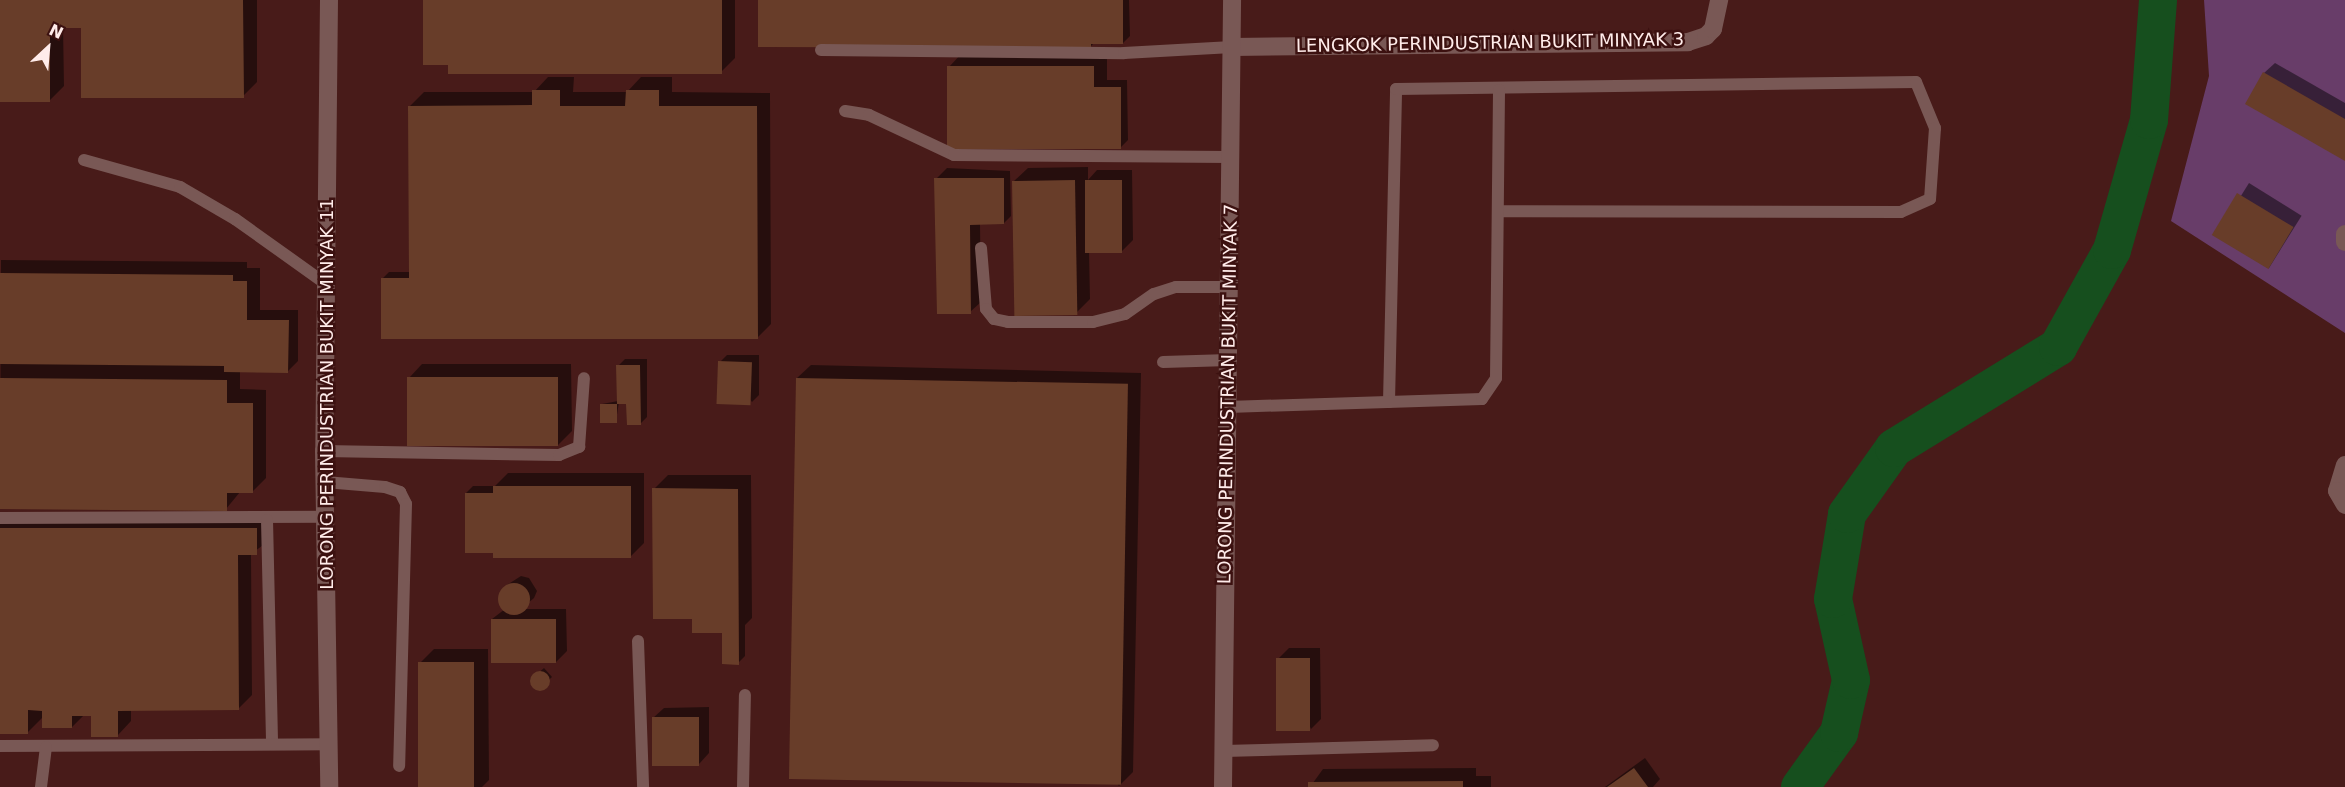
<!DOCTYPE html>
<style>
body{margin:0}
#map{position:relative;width:2345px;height:787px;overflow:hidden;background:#481b19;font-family:"DejaVu Sans",sans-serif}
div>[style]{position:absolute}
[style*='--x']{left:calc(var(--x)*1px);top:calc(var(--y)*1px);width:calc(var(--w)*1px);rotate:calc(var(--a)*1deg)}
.green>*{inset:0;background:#683d69}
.shadow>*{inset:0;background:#0007;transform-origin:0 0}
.river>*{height:38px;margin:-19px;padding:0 19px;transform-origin:19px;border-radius:19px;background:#164f1e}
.building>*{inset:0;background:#683d29;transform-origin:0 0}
.round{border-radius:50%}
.lane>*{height:12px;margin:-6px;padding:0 6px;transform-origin:6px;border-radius:6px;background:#795855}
.street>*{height:18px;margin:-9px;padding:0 9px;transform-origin:9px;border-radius:9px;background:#795855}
span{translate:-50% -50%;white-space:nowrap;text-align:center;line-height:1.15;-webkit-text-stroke:5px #3c1110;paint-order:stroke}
.street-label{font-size:18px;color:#ffecea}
.north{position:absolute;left:18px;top:18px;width:60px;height:60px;-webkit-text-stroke:4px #3c1110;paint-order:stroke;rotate:26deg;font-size:16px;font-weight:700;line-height:24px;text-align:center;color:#ffecea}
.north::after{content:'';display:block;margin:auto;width:21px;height:27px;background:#ffecea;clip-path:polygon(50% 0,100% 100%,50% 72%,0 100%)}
</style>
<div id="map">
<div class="green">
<div style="clip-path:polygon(2204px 0,2345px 0,2345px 333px,2171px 221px,2209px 76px)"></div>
</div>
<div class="shadow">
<div style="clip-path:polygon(0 0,257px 0,257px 82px,243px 96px,82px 26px,63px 26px,64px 86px,50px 100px,0 79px)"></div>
<div style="clip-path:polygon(424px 0,735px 0,735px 58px,721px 72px,450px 64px)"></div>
<div style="clip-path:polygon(760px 0,1129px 0,1130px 36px,1123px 43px,1094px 43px,1091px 46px)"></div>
<div style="clip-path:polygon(962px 53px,1107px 53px,1107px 80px,1127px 80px,1128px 140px,1121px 147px,949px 67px)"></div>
<div style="clip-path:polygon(2275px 63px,2345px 103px,2345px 160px,2264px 73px)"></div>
<div style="clip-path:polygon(548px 77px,574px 77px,573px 92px,627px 92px,641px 77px,672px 77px,672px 92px,770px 93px,771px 324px,757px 338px,382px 279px,389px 272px,410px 272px,410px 106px,424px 92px,534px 92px)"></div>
<div style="clip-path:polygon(1088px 167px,1088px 180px,1097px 170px,1132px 170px,1133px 240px,1122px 251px,1089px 251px,1090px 299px,1076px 313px,1014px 181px,1028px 168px)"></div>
<div style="clip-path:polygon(947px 168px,1010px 171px,1011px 216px,1004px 223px,980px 223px,981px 302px,970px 312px,936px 179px)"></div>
<div style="left:2249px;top:183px;width:62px;height:62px;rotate:32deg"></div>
<div style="clip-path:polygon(1px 260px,247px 262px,247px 268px,260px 268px,260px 310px,298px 310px,298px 361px,288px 371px,240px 371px,240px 389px,266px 390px,266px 478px,252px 492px,240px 492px,226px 509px,0 507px)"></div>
<div style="clip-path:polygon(727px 355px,759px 355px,759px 395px,752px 402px,720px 362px)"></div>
<div style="clip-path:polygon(625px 359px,647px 359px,647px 417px,640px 424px,628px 403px,619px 402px,616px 421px,602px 404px,618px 401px,618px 366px)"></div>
<div style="clip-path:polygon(422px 364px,571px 364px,572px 431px,558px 445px,409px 378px)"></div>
<div style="clip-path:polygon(811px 365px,1141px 373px,1133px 772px,1119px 786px,797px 378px)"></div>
<div style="clip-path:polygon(508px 473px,644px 473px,644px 543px,630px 557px,495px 549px,466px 493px,473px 486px,495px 486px)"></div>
<div style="clip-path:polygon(668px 475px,751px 475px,752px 618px,745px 625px,745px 656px,738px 663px,654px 489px)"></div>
<div style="clip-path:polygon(270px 515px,270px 540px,251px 554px,252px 695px,238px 709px,131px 709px,131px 721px,118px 735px,93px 715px,84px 715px,72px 727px,44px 716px,27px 733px,0 733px,0 518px)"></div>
<div style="clip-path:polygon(521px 576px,529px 578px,537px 591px,534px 598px,521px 609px,566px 609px,567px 651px,556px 662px,492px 619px,505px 609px,499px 599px,507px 585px)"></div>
<div style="clip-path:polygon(1289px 648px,1320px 648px,1321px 719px,1311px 729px,1278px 659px)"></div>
<div style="clip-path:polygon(434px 649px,488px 649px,489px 780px,482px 787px,421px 787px,420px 663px)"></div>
<div style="left:544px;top:668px;width:12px;height:18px;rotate:48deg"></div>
<div style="clip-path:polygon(709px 707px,709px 753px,699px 764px,653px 718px,664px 708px)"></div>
<div style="clip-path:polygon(1645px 758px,1660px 779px,1653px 787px,1605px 787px)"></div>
<div style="clip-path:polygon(1476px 768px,1476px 776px,1491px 776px,1491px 787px,1310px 787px,1323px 769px)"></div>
</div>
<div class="river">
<div style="--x:1800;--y:787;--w:67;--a:-54.2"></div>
<div style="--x:1839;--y:733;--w:54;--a:-77.2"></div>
<div style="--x:1851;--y:680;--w:83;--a:-102.5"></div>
<div style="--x:1833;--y:599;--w:86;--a:-80.6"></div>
<div style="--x:1847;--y:514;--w:81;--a:-54.5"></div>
<div style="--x:1894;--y:448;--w:193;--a:-31.6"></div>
<div style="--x:2058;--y:347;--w:111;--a:-60.9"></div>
<div style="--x:2112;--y:250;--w:135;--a:-74.1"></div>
<div style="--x:2149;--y:120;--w:120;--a:-85.7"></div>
</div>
<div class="building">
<div style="clip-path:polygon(0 0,243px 0,244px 98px,81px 98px,81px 28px,50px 28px,50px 102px,0 102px)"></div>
<div style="clip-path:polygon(423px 0,722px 0,722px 74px,448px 74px,448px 65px,423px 65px)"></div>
<div style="clip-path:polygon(758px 0,1123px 0,1123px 44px,1091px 44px,1091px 48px,758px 47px)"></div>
<div style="clip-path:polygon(947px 66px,1094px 66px,1094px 87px,1121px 87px,1121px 149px,947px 149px)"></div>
<div style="clip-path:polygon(2263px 72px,2345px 119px,2345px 161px,2245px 104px)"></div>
<div style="clip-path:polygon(532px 90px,560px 90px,560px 106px,625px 106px,626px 90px,659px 90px,659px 106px,757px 106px,758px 339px,381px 339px,381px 278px,409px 278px,408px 106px,532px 105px)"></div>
<div style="clip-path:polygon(934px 178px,1004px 178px,1004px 224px,970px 225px,971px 314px,937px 314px)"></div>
<div style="left:1075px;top:180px;width:135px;height:63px;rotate:89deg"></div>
<div style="left:1085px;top:180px;width:37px;height:73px"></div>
<div style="left:2237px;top:193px;width:66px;height:49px;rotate:31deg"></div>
<div style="clip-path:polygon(0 273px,233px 275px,233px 281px,247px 281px,247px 320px,289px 320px,288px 373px,224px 372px,224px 366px,0 364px)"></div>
<div style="left:718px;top:361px;width:34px;height:43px;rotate:2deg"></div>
<div style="clip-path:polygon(616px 365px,640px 365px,641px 425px,627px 425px,626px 404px,617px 404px)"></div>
<div style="left:407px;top:377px;width:151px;height:69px"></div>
<div style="clip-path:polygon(0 378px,227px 380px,227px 403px,253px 403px,253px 493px,227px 493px,227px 511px,0 509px)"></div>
<div style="left:796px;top:378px;width:332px;height:401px;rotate:1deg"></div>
<div style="left:600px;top:404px;width:17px;height:19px"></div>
<div style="clip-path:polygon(493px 486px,631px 486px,631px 558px,493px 558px,493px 553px,465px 553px,465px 493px,493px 493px)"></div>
<div style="clip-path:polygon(652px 488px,738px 489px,739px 665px,722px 664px,722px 633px,692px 633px,692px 619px,653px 619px)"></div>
<div style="clip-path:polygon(0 528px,257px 528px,257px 555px,238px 555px,239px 710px,118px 711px,118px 737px,91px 737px,91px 716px,72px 716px,72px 728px,42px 728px,42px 711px,28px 710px,28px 734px,0 734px)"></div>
<div class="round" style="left:498px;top:583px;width:32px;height:32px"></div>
<div style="left:491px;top:619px;width:65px;height:44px"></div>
<div style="left:1276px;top:658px;width:34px;height:73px"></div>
<div style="left:418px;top:662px;width:56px;height:125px"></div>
<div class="round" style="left:530px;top:671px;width:20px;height:20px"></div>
<div style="left:652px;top:717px;width:47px;height:49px"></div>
<div style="clip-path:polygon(1634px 768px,1648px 787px,1607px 787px)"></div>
<div style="clip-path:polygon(1463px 781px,1463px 787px,1308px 787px,1308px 782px)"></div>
</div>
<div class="lane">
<div style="--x:821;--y:50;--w:303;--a:0.6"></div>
<div style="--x:1124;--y:53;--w:108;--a:-3.2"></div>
<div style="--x:845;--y:111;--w:24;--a:9"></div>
<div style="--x:869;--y:115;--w:94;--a:25.2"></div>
<div style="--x:954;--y:155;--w:277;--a:0.4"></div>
<div style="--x:84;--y:160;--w:100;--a:15.7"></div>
<div style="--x:180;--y:187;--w:64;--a:30.2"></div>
<div style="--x:235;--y:219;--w:112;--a:35.5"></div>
<div style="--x:981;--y:248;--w:61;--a:85.3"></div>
<div style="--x:986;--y:309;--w:13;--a:51"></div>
<div style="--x:994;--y:319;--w:14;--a:12"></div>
<div style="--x:1008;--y:322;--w:85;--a:0"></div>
<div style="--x:1093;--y:322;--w:33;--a:-14"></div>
<div style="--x:1125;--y:314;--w:35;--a:-35"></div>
<div style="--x:1154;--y:294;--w:23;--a:-18"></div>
<div style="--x:1176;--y:287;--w:54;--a:0"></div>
<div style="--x:1163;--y:362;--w:66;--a:-1.7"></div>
<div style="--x:1389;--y:402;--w:313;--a:-88.7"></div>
<div style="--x:1396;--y:89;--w:520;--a:-0.77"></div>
<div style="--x:1916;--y:82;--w:50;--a:67.6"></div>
<div style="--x:1935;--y:128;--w:71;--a:94"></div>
<div style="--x:1930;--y:199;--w:32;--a:156"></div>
<div style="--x:1901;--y:212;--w:403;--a:-179.9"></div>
<div style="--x:1228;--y:407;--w:254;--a:-1.8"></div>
<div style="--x:1482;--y:399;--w:25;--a:-56"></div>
<div style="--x:1496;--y:378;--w:288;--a:-89.4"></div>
<div style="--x:324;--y:451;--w:235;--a:1"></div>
<div style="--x:559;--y:455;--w:22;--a:-22"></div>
<div style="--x:579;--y:447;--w:69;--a:-85.9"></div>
<div style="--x:325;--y:482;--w:60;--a:4.8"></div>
<div style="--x:385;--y:487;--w:16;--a:18"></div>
<div style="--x:400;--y:492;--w:13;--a:63"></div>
<div style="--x:406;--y:504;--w:262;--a:91.5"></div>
<div style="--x:0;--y:518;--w:326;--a:-0.2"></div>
<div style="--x:267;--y:520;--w:224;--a:88.7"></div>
<div style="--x:638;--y:641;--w:146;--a:88"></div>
<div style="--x:0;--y:746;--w:329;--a:-0.3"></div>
<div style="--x:1224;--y:751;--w:209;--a:-1.6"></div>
<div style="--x:41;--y:787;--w:40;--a:-82.9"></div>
<div style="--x:743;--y:787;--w:92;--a:-88.8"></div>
</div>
<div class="street">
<div style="--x:329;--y:0;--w:451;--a:90.6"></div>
<div style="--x:324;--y:451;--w:336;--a:89.1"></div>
<div style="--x:1232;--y:47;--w:456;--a:-0.6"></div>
<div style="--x:1688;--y:42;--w:19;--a:-18"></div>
<div style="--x:1706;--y:36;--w:10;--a:-45"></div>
<div style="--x:1713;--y:29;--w:30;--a:-78"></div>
<div style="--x:2345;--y:234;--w:8;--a:90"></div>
<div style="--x:2345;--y:465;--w:27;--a:107"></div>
<div style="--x:2337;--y:491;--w:16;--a:60"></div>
<div style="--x:1223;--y:787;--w:787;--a:-89.34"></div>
</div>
<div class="street-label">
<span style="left:1490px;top:43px;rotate:-1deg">LENGKOK PERINDUSTRIAN BUKIT MINYAK 3</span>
<span style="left:327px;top:394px;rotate:-90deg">LORONG PERINDUSTRIAN BUKIT MINYAK 11</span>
<span style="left:1228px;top:394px;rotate:-89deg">LORONG PERINDUSTRIAN BUKIT MINYAK 7</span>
</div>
<div class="north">N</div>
</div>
